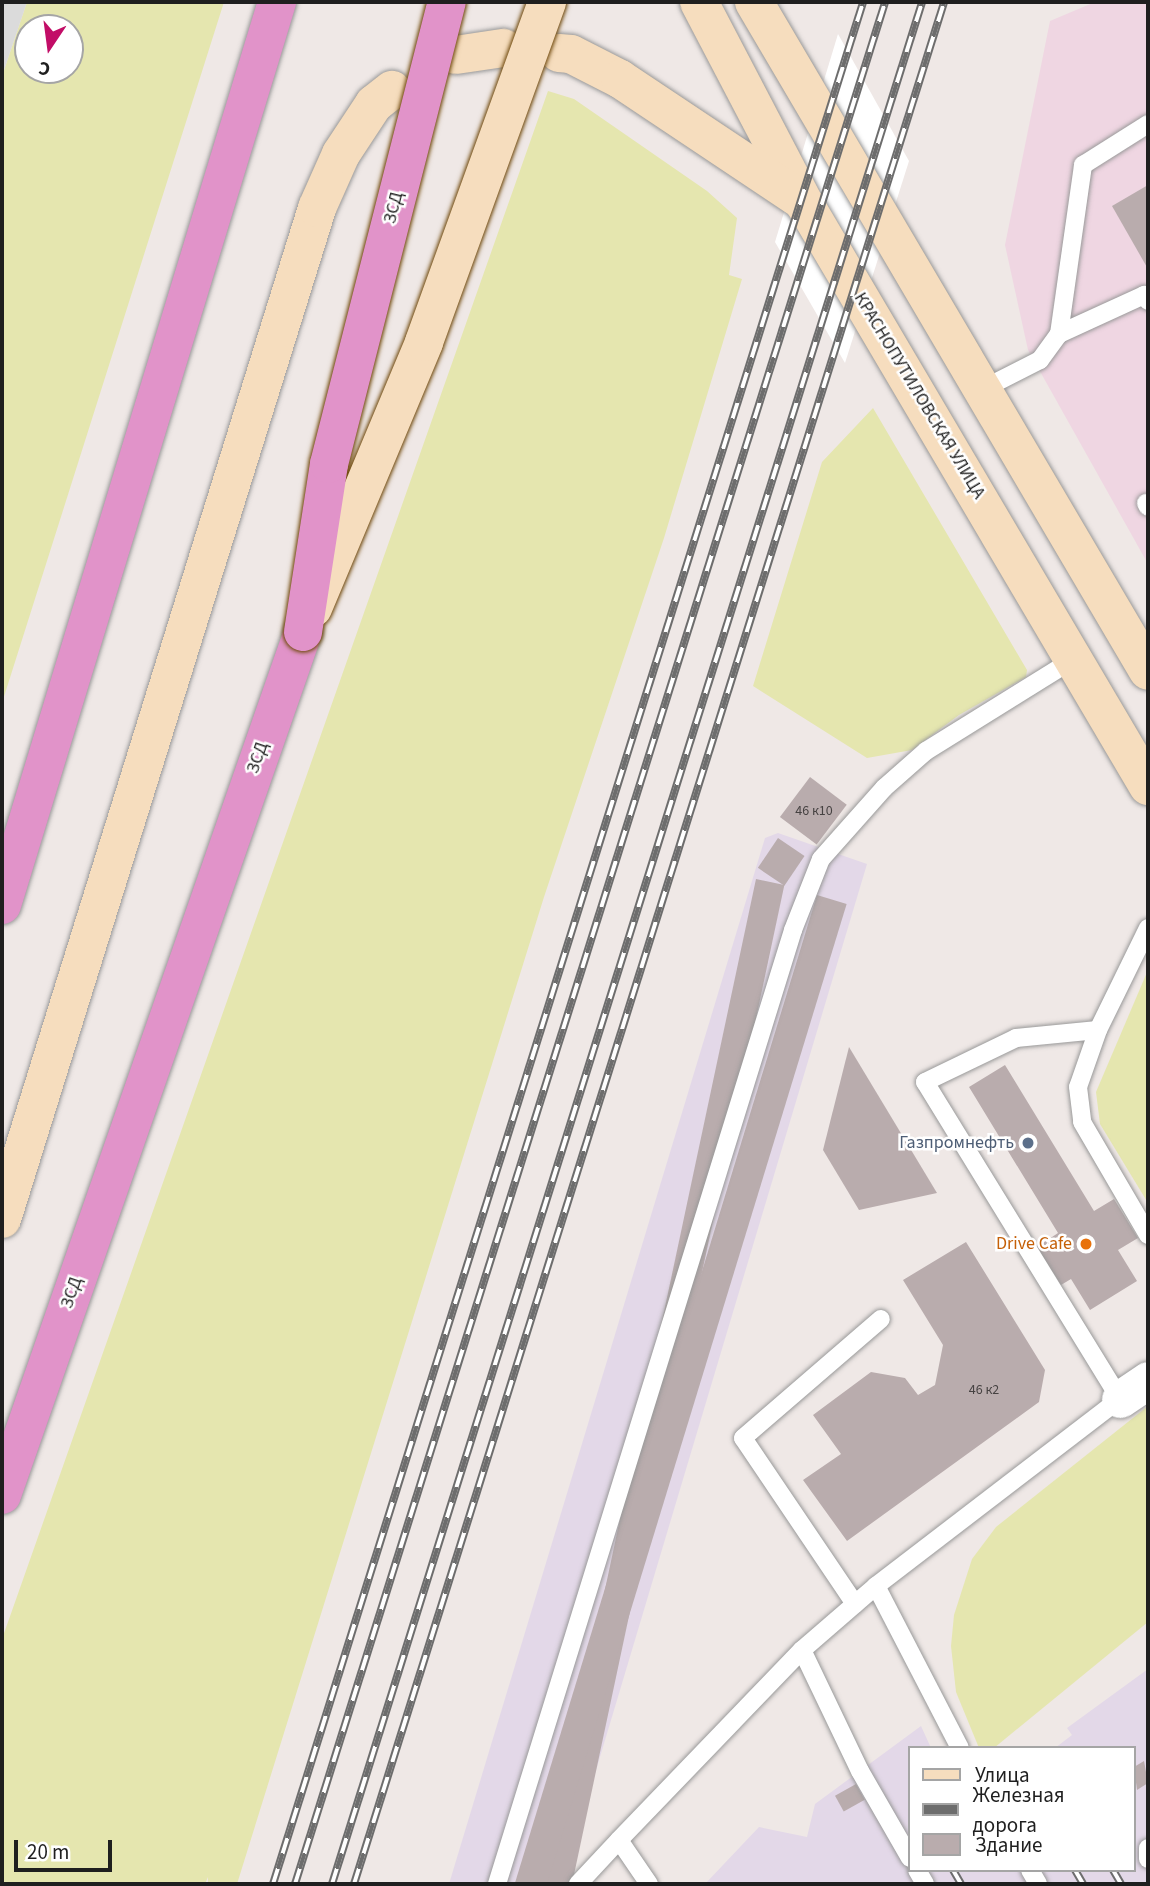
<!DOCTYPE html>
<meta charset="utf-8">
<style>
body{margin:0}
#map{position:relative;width:1150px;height:1886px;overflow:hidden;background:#efe8e6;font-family:"Source Sans 3",sans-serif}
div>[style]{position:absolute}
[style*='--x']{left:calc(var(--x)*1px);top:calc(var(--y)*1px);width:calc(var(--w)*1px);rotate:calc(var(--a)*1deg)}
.commercial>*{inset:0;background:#efd6e2}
.industrial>*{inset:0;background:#e3d8e8}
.grass>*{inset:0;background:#e5e6af}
.parking>*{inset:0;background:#dbdbdb}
.pier>*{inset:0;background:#fff}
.building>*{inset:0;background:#b9acad;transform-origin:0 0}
.roads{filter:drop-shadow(0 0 2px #999) drop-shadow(0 0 2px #999)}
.lane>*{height:18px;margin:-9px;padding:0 9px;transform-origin:9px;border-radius:9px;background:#fff}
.street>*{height:37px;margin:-18.5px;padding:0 18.5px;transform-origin:18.5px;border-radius:18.5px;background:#fff}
.secondary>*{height:38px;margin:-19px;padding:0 19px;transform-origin:19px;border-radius:19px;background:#f6ddbe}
.highway>*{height:38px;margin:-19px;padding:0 19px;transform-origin:19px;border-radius:19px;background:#e193c9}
.rail>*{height:8px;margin-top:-4px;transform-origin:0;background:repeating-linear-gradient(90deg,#fff 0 16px,#6d6d6d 0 32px);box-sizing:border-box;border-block:2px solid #6d6d6d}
.bridges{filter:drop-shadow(0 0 2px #70490c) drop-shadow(0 0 2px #70490c)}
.secondary-bridge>*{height:38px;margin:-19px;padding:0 19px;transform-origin:19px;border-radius:19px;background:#f6ddbe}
.highway-bridge>*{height:38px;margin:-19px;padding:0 19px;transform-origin:19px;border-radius:19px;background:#e193c9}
.dots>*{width:19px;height:19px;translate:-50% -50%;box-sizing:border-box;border:4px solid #fff;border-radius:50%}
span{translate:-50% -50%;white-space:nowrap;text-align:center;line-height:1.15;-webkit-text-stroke:5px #fff;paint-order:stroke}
.number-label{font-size:14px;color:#464242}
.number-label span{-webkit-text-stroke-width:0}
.street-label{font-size:18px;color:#1f1f1f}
.service-label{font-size:18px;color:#4e5e75}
.right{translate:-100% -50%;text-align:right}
.food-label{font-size:18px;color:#c56008}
.frame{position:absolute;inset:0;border:4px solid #1f1f1f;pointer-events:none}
.legend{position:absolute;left:908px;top:1746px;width:228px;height:126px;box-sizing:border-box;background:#fff;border:2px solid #a5a5a5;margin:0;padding:9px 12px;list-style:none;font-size:21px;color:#1f1f1f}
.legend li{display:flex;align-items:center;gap:14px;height:35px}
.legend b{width:35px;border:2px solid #a5a5a5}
.north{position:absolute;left:14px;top:14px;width:70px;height:70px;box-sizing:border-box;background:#fff;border:2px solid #a5a5a5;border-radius:50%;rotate:193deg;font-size:19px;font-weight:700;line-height:28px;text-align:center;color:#1f1f1f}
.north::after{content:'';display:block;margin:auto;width:24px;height:32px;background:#c20d67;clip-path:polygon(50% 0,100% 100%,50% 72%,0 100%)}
.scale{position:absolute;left:14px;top:1840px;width:98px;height:32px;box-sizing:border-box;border:4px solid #1f1f1f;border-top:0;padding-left:9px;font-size:21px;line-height:24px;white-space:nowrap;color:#1f1f1f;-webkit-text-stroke:5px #fff;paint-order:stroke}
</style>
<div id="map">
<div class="commercial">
<div style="clip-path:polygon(1095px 2px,1148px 2px,1148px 564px,1028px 350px,1005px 245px,1050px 21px)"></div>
</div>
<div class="industrial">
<div style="clip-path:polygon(778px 833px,867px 864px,562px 1884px,449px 1884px,765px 838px)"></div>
<div style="clip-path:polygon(1148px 1669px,1148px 1884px,705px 1884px,759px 1827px,807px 1837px,815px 1804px,921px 1726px,931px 1748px,910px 1748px,910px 1870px,1134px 1870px,1134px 1748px,1055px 1748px,1072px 1735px,1067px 1728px)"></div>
</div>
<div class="grass">
<div style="clip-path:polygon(evenodd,27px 2px,224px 2px,2px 703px,2px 76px,27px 2px,28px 28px,70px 28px,70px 70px,28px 70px,28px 28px)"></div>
<div style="clip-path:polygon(548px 91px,574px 99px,707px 191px,737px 218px,729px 275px,742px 279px,664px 538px,544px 897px,237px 1884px,208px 1884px,208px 1877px,205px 1884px,2px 1884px,2px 1639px)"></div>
<div style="clip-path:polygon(873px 408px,1027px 670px,1026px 677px,959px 715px,912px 750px,867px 758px,753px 686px,822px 462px)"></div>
<div style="clip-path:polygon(1148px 970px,1148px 1203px,1100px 1124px,1096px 1092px)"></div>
<div style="clip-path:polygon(1148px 1406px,1148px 1622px,994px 1748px,979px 1748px,956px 1692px,951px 1646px,954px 1615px,972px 1559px,996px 1527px)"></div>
</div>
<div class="parking">
<div style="clip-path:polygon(2px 2px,27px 2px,2px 76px)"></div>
</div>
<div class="pier">
<div style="clip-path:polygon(838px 34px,909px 161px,845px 363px,775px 242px)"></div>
</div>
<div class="building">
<div style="clip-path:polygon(1148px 185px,1148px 269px,1112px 206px)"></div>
<div style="left:810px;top:777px;width:46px;height:50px;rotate:37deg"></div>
<div style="left:778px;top:838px;width:32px;height:36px;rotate:34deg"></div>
<div style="left:756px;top:879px;width:29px;height:1051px;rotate:12deg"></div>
<div style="left:817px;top:895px;width:31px;height:1036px;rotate:17deg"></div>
<div style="clip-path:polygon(849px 1047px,937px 1193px,859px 1210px,823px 1150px)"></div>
<div style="clip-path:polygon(1005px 1065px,1094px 1211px,1114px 1199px,1138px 1238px,1118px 1250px,1137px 1281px,1090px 1310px,1071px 1279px,1061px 1285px,1037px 1247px,1058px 1233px,969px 1087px)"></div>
<div style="clip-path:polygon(966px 1242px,1045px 1370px,1039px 1402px,847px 1541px,803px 1480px,841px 1454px,813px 1415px,871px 1372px,905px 1378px,918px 1395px,935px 1385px,943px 1345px,903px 1280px)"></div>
<div style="clip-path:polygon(1144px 1761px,1148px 1783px,1137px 1790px,1134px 1767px)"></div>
<div style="left:856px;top:1784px;width:18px;height:24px;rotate:61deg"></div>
</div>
<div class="roads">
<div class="lane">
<div style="--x:1059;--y:334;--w:171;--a:-81.9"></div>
<div style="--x:1083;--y:165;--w:77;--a:-32.2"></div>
<div style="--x:983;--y:389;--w:64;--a:-27"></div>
<div style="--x:1040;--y:360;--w:32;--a:-54"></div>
<div style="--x:1059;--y:334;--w:94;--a:-24.6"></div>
<div style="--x:1144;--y:295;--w:7;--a:56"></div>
<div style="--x:1146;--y:503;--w:4;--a:63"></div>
<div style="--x:1148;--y:928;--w:114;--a:116.1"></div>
<div style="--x:1098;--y:1030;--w:60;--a:109.3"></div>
<div style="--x:1078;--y:1087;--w:35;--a:83"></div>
<div style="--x:1082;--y:1122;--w:131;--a:59.7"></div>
<div style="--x:876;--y:1586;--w:182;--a:62.6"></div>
<div style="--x:855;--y:1604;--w:200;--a:-124"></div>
<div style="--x:743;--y:1438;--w:182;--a:-40.8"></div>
<div style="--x:802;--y:1650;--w:134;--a:64.4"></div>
<div style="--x:860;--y:1771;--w:100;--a:60.1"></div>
<div style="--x:1148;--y:1848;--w:11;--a:90"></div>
<div style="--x:917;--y:1870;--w:16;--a:60"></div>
<div style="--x:1030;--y:1870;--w:16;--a:60"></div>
<div style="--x:497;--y:1884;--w:999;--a:-72.76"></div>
<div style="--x:793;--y:930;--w:76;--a:-68.5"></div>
<div style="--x:821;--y:859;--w:95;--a:-48.4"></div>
<div style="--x:884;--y:788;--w:56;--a:-41.4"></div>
<div style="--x:926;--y:751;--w:174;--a:-31.9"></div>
<div style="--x:578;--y:1884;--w:60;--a:-47"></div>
<div style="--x:649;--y:1884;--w:53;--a:-124.3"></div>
<div style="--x:619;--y:1840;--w:264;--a:-46.1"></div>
<div style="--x:802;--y:1650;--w:98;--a:-40.9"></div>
<div style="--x:876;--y:1586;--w:307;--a:-37.5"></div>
<div style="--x:1120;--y:1399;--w:372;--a:-121.6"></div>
<div style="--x:925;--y:1082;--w:101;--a:-25.8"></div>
<div style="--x:1016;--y:1038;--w:82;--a:-5.6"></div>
</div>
<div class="street">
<div style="--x:1120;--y:1399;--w:34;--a:-34"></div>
</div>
<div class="secondary">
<div style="--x:699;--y:2;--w:227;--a:62.4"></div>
<div style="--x:804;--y:203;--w:677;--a:59.46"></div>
<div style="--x:754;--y:2;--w:776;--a:59.5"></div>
<div style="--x:559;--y:53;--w:12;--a:5"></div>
<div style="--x:571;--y:54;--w:55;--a:27"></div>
<div style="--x:620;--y:79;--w:216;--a:33.7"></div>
<div style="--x:456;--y:55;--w:48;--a:-8.5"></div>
<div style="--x:2;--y:1219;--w:1059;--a:-72.69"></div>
<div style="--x:317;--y:208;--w:59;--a:-66"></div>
<div style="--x:341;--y:154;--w:60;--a:-56.6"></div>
<div style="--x:374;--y:104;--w:23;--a:-38"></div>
</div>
<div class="highway">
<div style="--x:2;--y:905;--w:944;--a:-73.06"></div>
<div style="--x:2;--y:1495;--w:914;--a:-70.77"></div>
</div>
</div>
<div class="rail">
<div style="--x:953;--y:1870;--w:16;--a:60"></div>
<div style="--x:1075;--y:1870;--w:16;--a:60"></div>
<div style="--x:1113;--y:1870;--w:16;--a:60"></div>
<div style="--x:273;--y:1884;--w:1972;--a:-72.59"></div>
<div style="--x:295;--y:1884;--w:1972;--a:-72.59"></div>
<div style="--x:332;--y:1884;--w:1972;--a:-72.59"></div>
<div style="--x:354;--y:1884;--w:1972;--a:-72.59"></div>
</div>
<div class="bridges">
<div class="secondary-bridge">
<div style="--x:313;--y:608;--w:288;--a:-67.3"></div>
<div style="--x:424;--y:342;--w:362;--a:-70.1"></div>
</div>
<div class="highway-bridge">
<div style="--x:303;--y:632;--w:170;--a:-81.2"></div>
<div style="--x:329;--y:464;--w:477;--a:-75.7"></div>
</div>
</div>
<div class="dots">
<div style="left:1028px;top:1143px;background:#5c6f8a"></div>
<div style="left:1086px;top:1244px;background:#e8710a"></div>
</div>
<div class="number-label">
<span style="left:814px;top:811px">46 к10</span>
<span style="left:984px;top:1390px">46 к2</span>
</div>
<div class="street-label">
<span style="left:394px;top:208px;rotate:-76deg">ЗСД</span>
<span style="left:919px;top:396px;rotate:59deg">КРАСНОПУТИЛОВСКАЯ УЛИЦА</span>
<span style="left:258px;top:758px;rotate:-71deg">ЗСД</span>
<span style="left:72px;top:1293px;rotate:-71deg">ЗСД</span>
</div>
<div class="service-label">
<span class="right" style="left:1014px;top:1143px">Газпромнефть</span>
</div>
<div class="food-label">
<span class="right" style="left:1072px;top:1244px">Drive Cafe</span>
</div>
<div class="frame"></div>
<ul class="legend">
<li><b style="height:9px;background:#f6ddbe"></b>Улица</li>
<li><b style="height:9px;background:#6d6d6d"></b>Железная дорога</li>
<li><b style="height:19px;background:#b9acad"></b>Здание</li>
</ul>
<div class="north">С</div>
<div class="scale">20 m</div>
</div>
